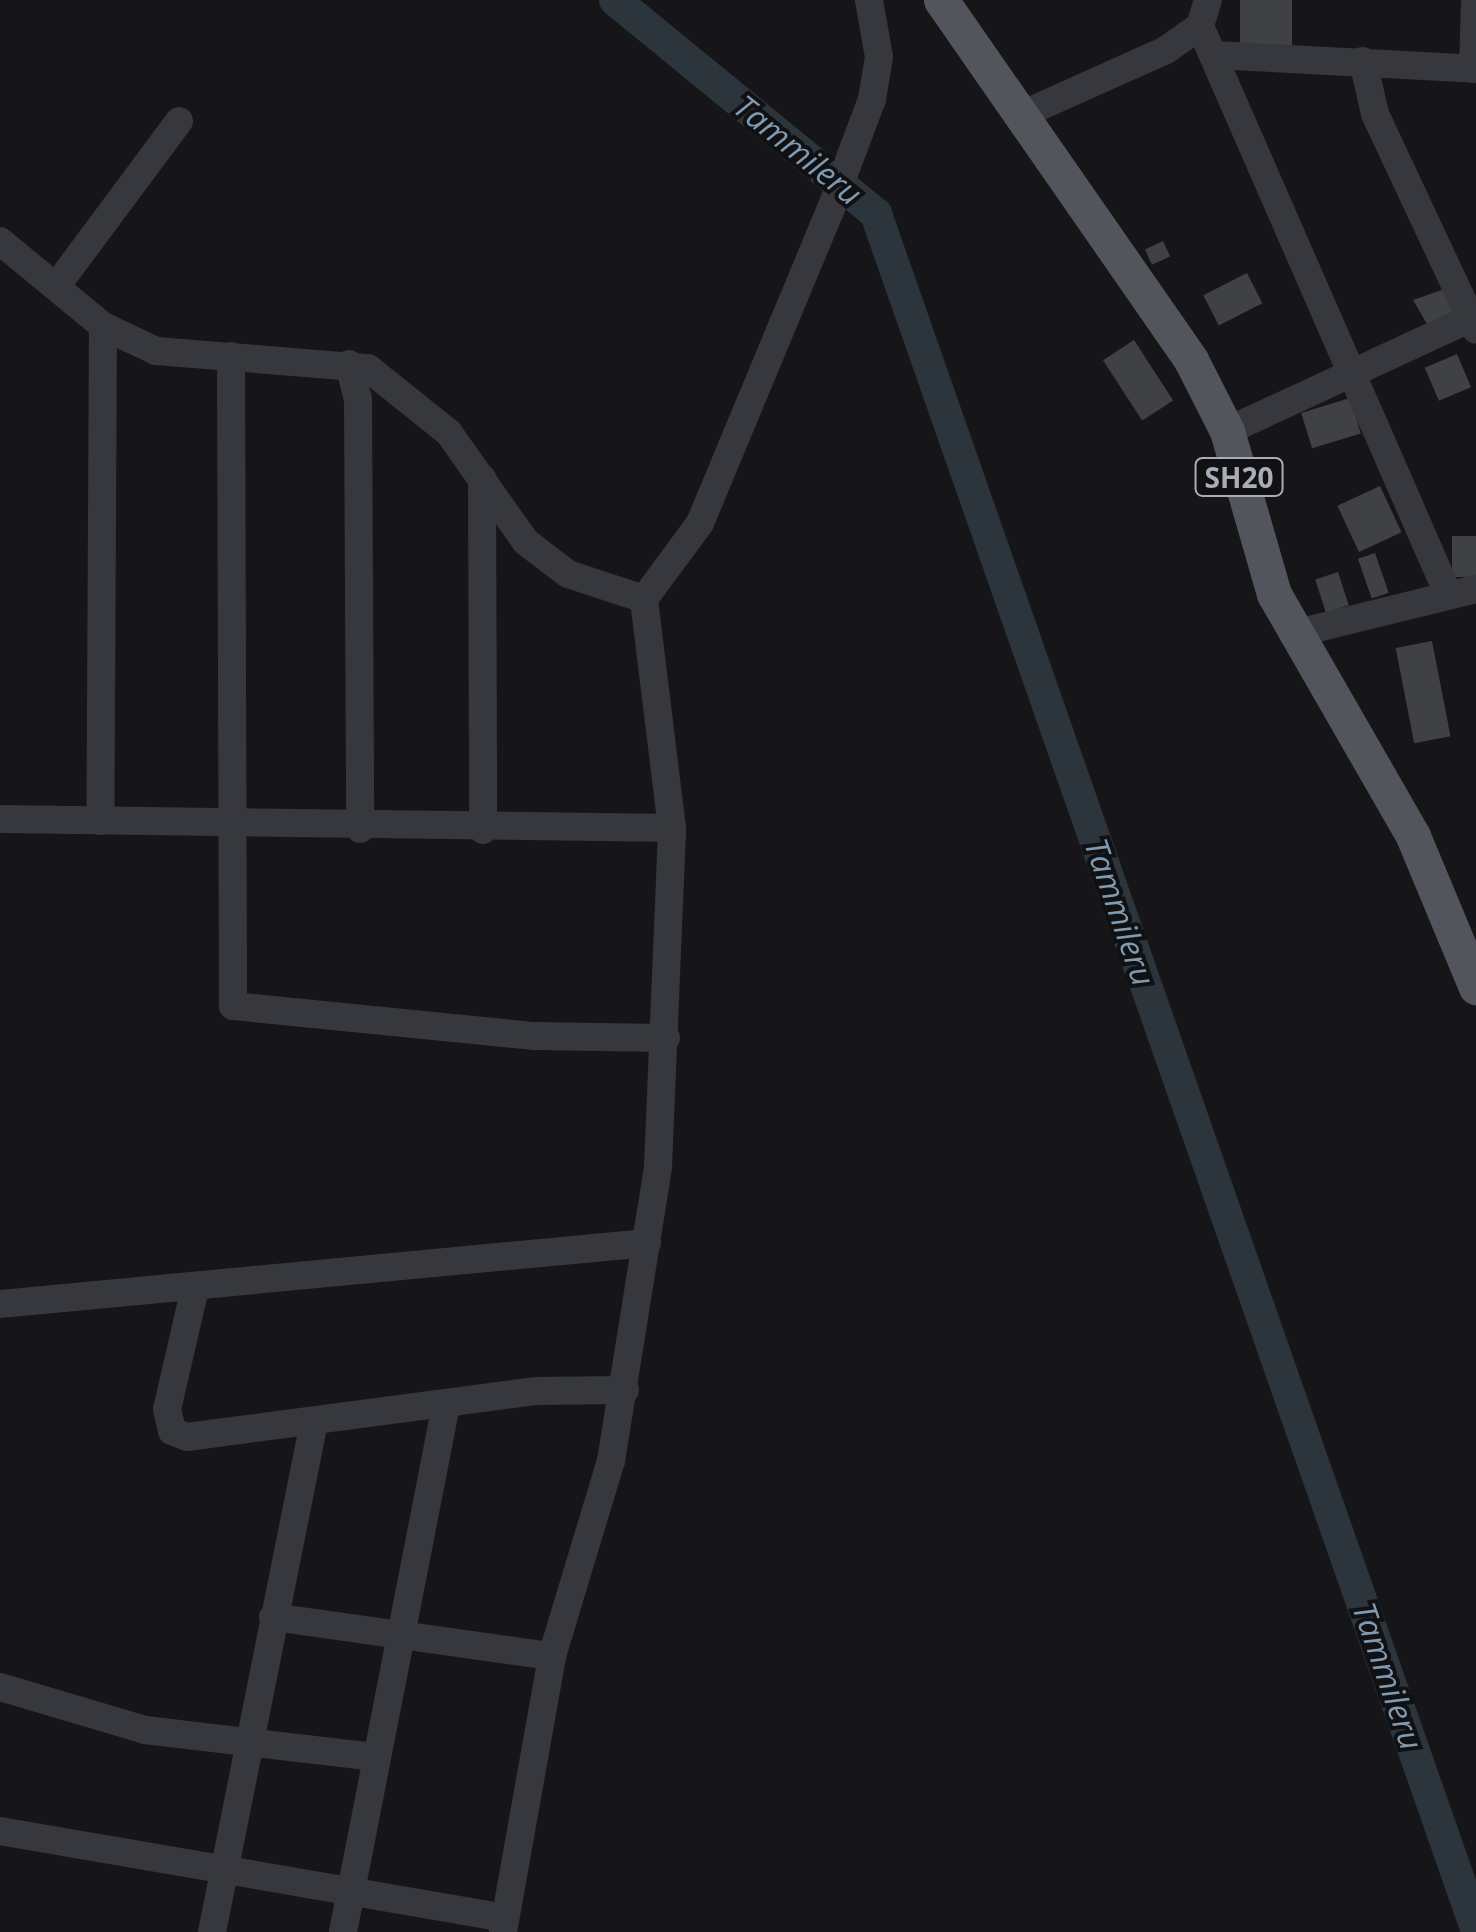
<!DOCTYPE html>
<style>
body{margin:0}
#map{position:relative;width:1476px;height:1932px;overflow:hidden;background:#161618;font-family:"Open Sans",sans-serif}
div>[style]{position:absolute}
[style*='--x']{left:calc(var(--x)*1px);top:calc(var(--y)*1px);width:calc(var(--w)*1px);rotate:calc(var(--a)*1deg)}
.river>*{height:32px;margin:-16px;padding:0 16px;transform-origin:16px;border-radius:16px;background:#2c353c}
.building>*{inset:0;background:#404145;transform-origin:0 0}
.minor>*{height:28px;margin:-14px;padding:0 14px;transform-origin:14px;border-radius:14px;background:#37383d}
.major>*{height:35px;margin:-17.5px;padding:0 17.5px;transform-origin:17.5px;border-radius:17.5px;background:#53555c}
span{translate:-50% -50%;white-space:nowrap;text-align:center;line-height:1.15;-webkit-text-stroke:8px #111113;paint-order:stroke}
.shield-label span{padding:2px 8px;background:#111113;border:2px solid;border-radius:8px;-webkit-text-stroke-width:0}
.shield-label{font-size:28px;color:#a8adb8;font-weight:700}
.water-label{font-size:32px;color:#7f9bb3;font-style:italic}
</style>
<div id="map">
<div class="river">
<div style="--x:615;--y:0;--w:338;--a:39.3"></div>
<div style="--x:876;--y:214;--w:1816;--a:70.71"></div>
</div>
<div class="building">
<div style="left:1240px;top:0;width:52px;height:54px"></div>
<div style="left:1163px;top:241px;width:17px;height:20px;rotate:65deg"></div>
<div style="left:1247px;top:273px;width:34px;height:49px;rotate:63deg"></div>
<div style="clip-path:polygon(1445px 289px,1454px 315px,1427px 324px,1413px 300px)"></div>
<div style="left:1134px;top:340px;width:72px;height:37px;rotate:57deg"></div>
<div style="left:1457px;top:354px;width:36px;height:35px;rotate:67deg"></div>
<div style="left:1350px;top:398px;width:37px;height:51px;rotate:73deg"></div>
<div style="left:1380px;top:486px;width:51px;height:47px;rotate:65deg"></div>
<div style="left:1476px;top:536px;width:41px;height:24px;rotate:90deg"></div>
<div style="left:1375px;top:553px;width:42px;height:18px;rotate:71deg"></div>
<div style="left:1338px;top:572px;width:35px;height:24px;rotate:72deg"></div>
<div style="left:1432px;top:641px;width:97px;height:37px;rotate:79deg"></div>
</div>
<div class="minor">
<div style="--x:1200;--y:26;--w:620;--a:66.41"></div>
<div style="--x:1213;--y:55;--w:263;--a:3"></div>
<div style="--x:1363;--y:61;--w:54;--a:77.2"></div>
<div style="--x:1375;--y:114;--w:238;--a:64.9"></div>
<div style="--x:1473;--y:69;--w:69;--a:-88.3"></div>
<div style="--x:1021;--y:115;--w:159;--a:-24.1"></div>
<div style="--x:1166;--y:50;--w:42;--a:-35.2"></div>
<div style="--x:1200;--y:26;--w:27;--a:-73"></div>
<div style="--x:0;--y:241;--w:134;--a:39.5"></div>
<div style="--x:103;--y:326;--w:495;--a:90.3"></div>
<div style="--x:58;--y:284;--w:203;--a:-53.4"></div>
<div style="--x:103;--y:326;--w:59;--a:25.3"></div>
<div style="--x:156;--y:351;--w:213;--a:4.6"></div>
<div style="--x:368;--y:368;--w:104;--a:38.7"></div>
<div style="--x:449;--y:433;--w:133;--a:54.8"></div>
<div style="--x:526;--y:542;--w:53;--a:37.3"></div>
<div style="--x:568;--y:574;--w:80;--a:18.2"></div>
<div style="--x:231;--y:356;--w:650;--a:89.82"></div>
<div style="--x:233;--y:1006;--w:303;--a:5.7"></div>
<div style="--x:535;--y:1036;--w:131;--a:0.9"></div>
<div style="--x:349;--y:364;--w:36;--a:76"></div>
<div style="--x:358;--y:399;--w:430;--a:89.7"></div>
<div style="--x:1227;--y:431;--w:274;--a:-24.8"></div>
<div style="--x:482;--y:478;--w:352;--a:89.8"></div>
<div style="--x:1293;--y:634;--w:188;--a:-13.8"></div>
<div style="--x:0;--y:819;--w:672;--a:0.77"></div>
<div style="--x:195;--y:1288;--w:124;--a:103"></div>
<div style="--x:167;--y:1409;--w:23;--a:77"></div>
<div style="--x:172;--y:1431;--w:16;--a:22"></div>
<div style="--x:187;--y:1437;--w:353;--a:-7.5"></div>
<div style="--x:537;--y:1391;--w:88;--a:-0.7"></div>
<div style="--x:0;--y:1304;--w:650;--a:-5.39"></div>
<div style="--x:273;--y:1617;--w:282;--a:8"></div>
<div style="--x:0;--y:1687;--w:151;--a:16.5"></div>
<div style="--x:145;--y:1730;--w:231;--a:6.7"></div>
<div style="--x:0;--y:1831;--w:512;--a:9.77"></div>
<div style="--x:212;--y:1932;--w:520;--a:-78.69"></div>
<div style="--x:343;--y:1932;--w:537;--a:-78.94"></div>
<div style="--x:503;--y:1932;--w:280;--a:-79.9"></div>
<div style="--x:552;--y:1656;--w:204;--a:-73.2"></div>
<div style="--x:611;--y:1461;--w:299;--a:-80.9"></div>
<div style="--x:658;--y:1166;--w:338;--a:-87.6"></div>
<div style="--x:672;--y:828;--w:231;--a:-97"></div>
<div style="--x:644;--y:599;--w:94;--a:-53.6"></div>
<div style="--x:700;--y:523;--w:338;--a:-67.4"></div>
<div style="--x:830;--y:211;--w:120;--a:-69.4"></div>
<div style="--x:872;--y:99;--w:43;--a:-80.5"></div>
<div style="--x:879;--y:57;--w:58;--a:-100"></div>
</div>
<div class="major">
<div style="--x:941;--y:0;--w:438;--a:55.2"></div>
<div style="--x:1191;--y:360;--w:80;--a:63.1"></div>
<div style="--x:1227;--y:431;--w:170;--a:73.9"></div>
<div style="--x:1274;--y:594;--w:279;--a:60.1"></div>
<div style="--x:1413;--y:836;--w:164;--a:67.4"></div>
</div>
<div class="shield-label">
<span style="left:1239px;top:477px">SH20</span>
</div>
<div class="water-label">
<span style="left:798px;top:150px;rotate:39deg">Tammileru</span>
<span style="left:1120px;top:912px;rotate:71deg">Tammileru</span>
<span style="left:1388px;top:1676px;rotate:71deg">Tammileru</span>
</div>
</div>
